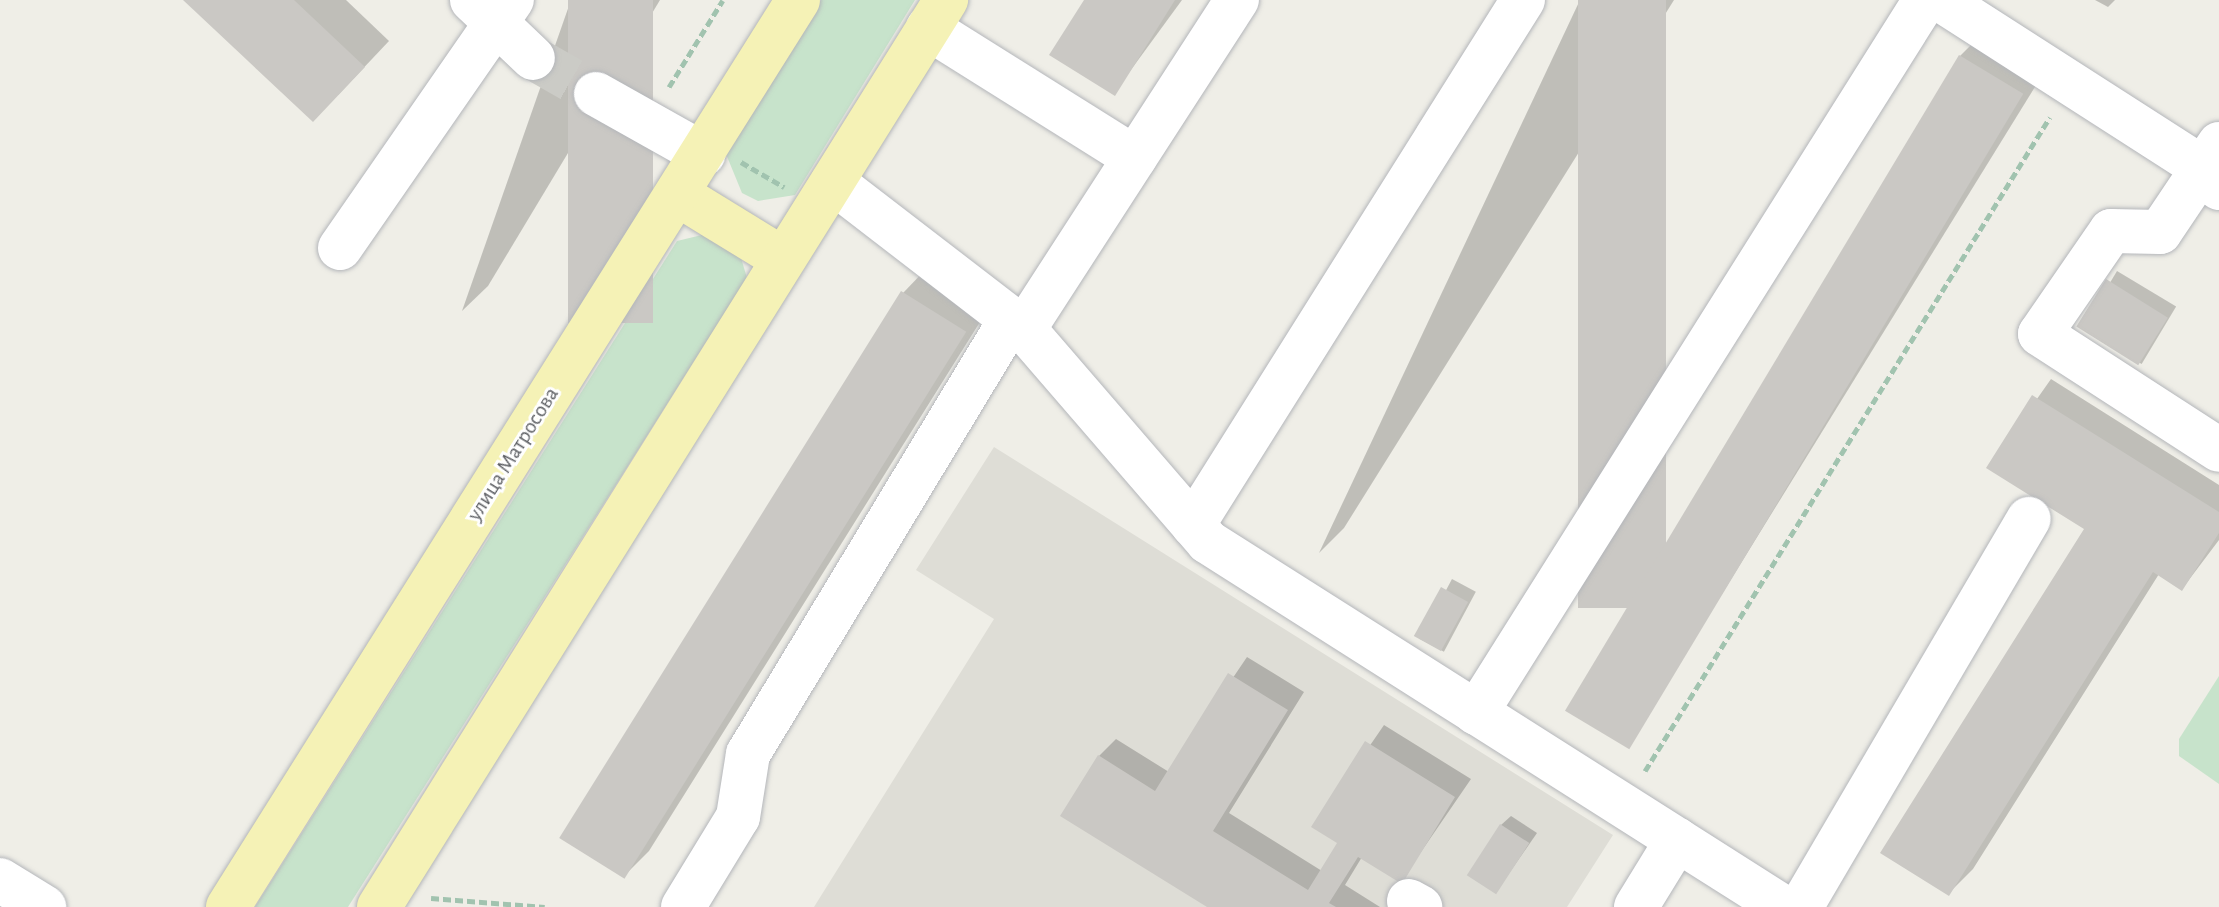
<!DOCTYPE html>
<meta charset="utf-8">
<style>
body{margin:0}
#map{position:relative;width:2219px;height:907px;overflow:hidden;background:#efeee7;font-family:"Alegreya Sans",sans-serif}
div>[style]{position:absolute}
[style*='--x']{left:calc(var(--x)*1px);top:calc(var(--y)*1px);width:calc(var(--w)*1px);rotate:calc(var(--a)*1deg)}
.education>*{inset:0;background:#deddd6}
.green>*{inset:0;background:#c7e3cb}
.shadow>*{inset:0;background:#0003;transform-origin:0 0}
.building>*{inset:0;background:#cac8c4;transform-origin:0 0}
.minor-tunnel>*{height:44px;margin-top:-22px;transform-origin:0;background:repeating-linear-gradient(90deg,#cbcbc6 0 44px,transparent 0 66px)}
.path>*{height:5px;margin-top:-2.5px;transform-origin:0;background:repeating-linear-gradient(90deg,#a1c3af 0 8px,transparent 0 12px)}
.roads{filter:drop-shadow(0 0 2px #b4b6ba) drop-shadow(0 0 2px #b4b6ba)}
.minor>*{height:44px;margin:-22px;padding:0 22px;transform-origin:22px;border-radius:22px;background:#fff}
.major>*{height:44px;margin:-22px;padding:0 22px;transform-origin:22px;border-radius:22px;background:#f5f2b6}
span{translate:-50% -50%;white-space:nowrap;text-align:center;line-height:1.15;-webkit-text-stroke:6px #fff;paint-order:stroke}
.street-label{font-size:22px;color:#5f6165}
</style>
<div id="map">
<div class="education">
<div style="clip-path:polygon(994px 447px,1613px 835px,1567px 907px,814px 907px,994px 619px,916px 570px)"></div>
</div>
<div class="green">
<div style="clip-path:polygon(821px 0,915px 0,795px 195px,758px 201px,742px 193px,726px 154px)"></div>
<div style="clip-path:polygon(702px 235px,741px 258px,747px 278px,348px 907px,255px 907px,677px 241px)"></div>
<div style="clip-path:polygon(2219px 676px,2219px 784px,2179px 756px,2179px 739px)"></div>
</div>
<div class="shadow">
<div style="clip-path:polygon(186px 0,346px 0,389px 41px,338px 95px)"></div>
<div style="clip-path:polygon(571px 0,660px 0,488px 286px,462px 311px)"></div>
<div style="clip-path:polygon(1086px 0,1182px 0,1114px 93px)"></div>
<div style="clip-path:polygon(1580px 0,1674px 0,1344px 528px,1319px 553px)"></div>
<div style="clip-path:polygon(2095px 0,2115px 0,2108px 7px)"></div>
<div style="clip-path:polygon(1985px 31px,2046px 69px,1646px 717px,1620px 742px,1960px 56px)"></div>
<div style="clip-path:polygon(928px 267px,990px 306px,649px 851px,624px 876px,903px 293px)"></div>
<div style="left:2117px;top:271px;width:69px;height:67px;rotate:31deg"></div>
<div style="clip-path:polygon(2051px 379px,2219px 485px,2219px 540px,2182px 589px,2159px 574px,1973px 869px,1948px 894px,2087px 529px,1989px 467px)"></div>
<div style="left:1452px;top:579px;width:27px;height:68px;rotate:28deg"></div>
<div style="clip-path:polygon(1247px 657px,1304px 692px,1229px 813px,1322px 871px,1340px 843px,1314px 827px,1384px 725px,1471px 779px,1401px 881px,1362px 857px,1345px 885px,1380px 907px,1211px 907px,1099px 756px,1116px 739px,1169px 772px)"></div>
<div style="clip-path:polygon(1511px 816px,1537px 833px,1496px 892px,1501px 825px)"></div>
</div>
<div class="building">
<div style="clip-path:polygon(183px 0,294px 0,365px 67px,313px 122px)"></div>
<div style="left:568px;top:0;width:85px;height:323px"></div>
<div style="clip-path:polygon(1084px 0,1175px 0,1115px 96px,1049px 55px)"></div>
<div style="left:1578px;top:0;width:88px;height:608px"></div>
<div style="left:1959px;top:55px;width:75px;height:765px;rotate:31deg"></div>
<div style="left:2106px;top:279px;width:73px;height:56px;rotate:32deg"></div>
<div style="left:901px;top:291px;width:77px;height:645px;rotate:32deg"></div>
<div style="clip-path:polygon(2032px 395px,2219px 512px,2219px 533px,2182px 591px,2153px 572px,1949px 896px,1880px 853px,2084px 529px,1986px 468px)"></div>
<div style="left:1441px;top:587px;width:31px;height:56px;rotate:29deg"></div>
<div style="clip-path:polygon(1228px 673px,1288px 710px,1213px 831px,1308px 890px,1337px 843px,1311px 827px,1365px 741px,1455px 797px,1402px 884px,1358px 857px,1329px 903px,1336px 907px,1207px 907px,1060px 816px,1098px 755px,1155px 791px)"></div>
<div style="left:1500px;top:824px;width:35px;height:61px;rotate:33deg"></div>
</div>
<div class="minor-tunnel">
<div style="--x:533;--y:58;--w:73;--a:29.7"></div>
</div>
<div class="path">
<div style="--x:669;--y:87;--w:102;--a:-58.2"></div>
<div style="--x:741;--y:162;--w:50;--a:30.2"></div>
<div style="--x:1645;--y:771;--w:769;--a:-58.23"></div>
<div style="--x:431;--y:898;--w:114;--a:4.5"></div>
</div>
<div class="roads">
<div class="minor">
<div style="--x:472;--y:0;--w:84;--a:43.6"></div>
<div style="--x:1941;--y:0;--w:311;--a:32.7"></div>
<div style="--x:2203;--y:168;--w:29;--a:-56"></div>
<div style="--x:928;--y:28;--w:244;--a:32.1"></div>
<div style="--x:596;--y:94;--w:123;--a:29.3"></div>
<div style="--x:833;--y:182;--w:241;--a:37.6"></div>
<div style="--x:1024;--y:329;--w:281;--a:49.2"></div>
<div style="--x:1208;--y:542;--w:681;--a:32.41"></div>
<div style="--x:2219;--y:188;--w:26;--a:-129"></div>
<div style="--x:2203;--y:168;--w:77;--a:123.9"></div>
<div style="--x:2160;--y:232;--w:49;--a:-178.8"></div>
<div style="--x:2111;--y:231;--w:125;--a:124.6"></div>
<div style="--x:2040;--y:334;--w:213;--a:32.9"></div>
<div style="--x:340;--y:248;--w:302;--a:-55.3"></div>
<div style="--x:1024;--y:329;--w:392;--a:-57.1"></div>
<div style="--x:1193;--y:525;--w:620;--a:-57.85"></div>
<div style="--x:1476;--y:713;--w:843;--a:-57.8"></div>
<div style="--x:0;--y:880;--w:52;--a:31.5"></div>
<div style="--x:1409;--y:901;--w:13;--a:29"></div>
<div style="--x:683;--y:907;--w:105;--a:-58.6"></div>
<div style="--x:738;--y:817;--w:64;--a:-81"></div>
<div style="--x:748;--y:754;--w:508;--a:-58.84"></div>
<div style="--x:1636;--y:907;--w:79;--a:-58.5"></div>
<div style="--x:1801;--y:907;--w:450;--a:-59.6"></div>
</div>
<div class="major">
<div style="--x:677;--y:194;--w:124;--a:31.5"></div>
<div style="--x:228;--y:907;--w:1071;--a:-57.85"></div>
<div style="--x:379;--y:907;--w:1070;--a:-57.99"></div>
</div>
</div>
<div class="street-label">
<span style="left:513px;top:454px;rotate:-58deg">улица Матросова</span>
</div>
</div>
